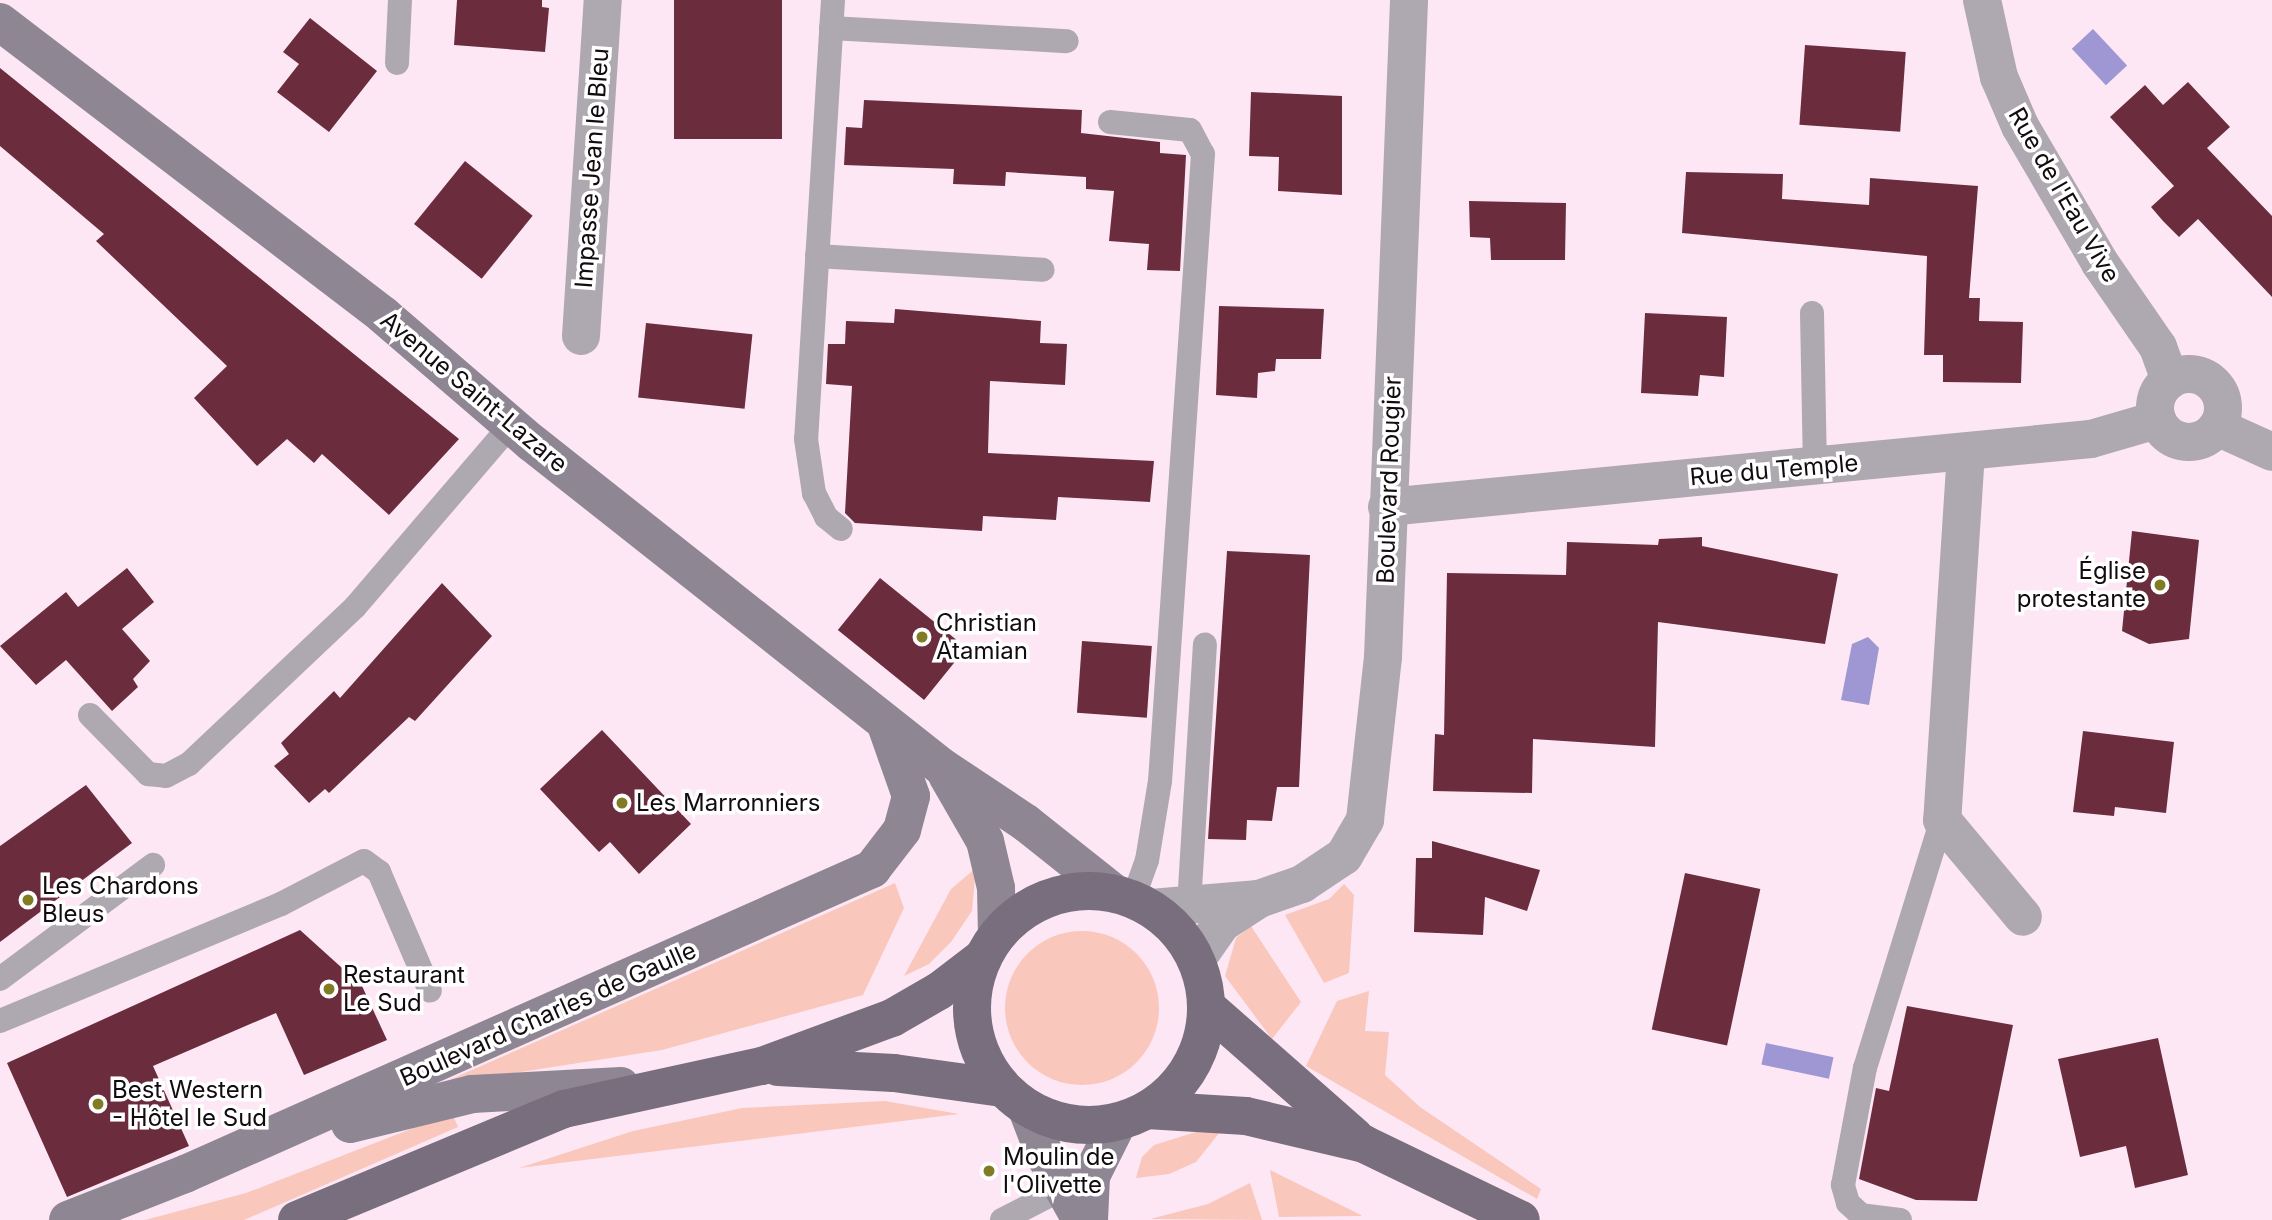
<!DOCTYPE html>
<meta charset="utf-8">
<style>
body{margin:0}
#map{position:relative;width:2272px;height:1220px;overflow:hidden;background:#fde7f5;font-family:Inter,sans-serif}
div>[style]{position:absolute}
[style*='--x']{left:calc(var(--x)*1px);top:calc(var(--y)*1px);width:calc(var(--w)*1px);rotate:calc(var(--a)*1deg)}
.green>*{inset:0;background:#fac7bd}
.round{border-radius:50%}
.water>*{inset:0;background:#9f96d4;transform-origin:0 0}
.building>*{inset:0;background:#6b2d3e;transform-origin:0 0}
.lane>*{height:24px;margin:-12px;padding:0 12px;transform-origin:12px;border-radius:12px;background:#aea8b1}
.street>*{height:38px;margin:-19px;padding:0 19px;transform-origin:19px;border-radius:19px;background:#aea8b1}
.street>.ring{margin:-19px;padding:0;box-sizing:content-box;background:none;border:38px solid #aea8b1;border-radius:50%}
.secondary>*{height:38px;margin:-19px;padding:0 19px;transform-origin:19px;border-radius:19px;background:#8f8693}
.primary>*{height:38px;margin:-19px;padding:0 19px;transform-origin:19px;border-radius:19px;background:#786e7d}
.primary>.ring{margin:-19px;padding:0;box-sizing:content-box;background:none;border:38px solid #786e7d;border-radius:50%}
.dots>*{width:19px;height:19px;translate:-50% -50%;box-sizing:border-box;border:4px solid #fff;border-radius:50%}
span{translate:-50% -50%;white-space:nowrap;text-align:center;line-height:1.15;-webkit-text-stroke:7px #fff;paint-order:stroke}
.street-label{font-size:24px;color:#120b0f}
.poi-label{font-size:24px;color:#120b0f}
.right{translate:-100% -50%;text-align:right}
.left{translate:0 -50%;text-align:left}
</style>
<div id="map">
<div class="green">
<div style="clip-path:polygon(976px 868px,972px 911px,951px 942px,929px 964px,904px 976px,951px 889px)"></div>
<div style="clip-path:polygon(895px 883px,904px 908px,863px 995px,662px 1050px,438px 1085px)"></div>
<div style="clip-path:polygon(1344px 884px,1354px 895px,1349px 973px,1324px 983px,1285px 915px,1329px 899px)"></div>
<div style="clip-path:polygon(1251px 926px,1301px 1002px,1272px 1039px,1225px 976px,1236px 938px)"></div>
<div class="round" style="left:1005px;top:931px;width:154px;height:154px"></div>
<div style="clip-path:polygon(1369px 991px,1365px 1031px,1389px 1032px,1385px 1075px,1420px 1107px,1541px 1189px,1537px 1199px,1306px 1066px,1337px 1001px)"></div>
<div style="clip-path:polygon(885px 1101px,959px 1114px,519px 1168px,633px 1131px,742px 1108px)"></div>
<div style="clip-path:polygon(452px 1113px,458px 1127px,244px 1220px,145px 1220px,246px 1193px)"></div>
<div style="clip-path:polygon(1199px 1131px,1220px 1132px,1196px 1162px,1169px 1174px,1136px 1178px,1142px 1157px,1154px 1145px)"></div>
<div style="clip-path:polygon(1270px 1170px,1361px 1215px,1361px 1216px,1279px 1217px)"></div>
<div style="clip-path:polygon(1250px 1183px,1262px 1220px,1150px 1219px,1208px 1204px)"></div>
</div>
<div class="water">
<div style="left:2093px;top:29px;width:50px;height:29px;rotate:47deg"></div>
<div style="clip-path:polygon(1868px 637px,1879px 648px,1869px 705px,1841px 700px,1852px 644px)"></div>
<div style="left:1766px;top:1043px;width:69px;height:22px;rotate:12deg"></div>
</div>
<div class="building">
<div style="clip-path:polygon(457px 0,542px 0,542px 7px,549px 8px,545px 52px,454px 45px)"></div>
<div style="left:674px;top:0;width:108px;height:139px"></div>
<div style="clip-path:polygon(310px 18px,377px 71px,329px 132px,277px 92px,299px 64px,283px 52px)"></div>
<div style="left:1805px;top:45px;width:101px;height:80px;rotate:4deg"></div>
<div style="clip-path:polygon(0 68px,459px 439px,389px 515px,322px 454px,314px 463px,287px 439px,257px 466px,194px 398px,227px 366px,96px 241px,104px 234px,0 146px)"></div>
<div style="clip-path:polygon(2188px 82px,2230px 127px,2207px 148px,2272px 216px,2272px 297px,2198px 219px,2179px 237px,2163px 221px,2151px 207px,2174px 186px,2110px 117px,2145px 85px,2163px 105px)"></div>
<div style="clip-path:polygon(1251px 92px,1342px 96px,1342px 195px,1278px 191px,1279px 157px,1249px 156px)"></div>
<div style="clip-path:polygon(864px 100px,1082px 110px,1081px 133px,1160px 142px,1160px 153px,1186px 155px,1180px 271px,1147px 270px,1149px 244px,1109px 241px,1114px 191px,1086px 189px,1086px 177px,1006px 172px,1005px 186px,953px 184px,954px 169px,844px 165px,846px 127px,862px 128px)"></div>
<div style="left:465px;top:161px;width:87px;height:81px;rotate:39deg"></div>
<div style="clip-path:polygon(1686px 172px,1783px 174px,1782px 199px,1869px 205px,1870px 178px,1978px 186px,1969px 298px,1980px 298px,1979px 321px,2023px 322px,2021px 383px,1943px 382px,1943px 355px,1924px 355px,1927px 256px,1682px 233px)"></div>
<div style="clip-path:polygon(1469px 201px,1566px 203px,1565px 260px,1491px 260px,1490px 238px,1470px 237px)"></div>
<div style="clip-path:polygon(1219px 306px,1324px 309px,1321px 359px,1276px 359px,1275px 371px,1258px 373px,1257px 398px,1216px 395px)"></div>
<div style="clip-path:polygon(895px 309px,1041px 321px,1040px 343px,1067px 344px,1065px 385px,990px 381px,988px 453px,1154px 461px,1150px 502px,1058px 497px,1056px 520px,983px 516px,982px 531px,855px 523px,845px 513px,852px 386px,826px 384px,828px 344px,845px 344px,846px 321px,894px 323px)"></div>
<div style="clip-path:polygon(1645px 313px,1727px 317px,1724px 377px,1700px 375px,1698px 396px,1641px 393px)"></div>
<div style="left:646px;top:323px;width:107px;height:75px;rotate:6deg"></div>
<div style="clip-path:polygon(2132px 531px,2199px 540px,2189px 639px,2149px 644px,2122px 631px)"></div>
<div style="clip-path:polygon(1702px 537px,1702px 546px,1838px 574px,1825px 644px,1658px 622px,1655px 747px,1533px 739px,1532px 793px,1433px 791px,1435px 734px,1444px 735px,1447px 573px,1566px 575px,1567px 542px,1658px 545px,1659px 539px)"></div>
<div style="clip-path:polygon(1227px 551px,1310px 555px,1299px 787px,1277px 787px,1272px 821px,1247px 820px,1246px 840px,1208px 839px)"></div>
<div style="clip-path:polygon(127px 568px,154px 602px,122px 629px,150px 661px,133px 679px,138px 687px,112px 711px,66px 660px,36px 685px,0 646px,66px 592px,78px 607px)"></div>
<div style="left:880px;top:578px;width:111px;height:67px;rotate:39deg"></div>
<div style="clip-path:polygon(442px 583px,492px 636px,415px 721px,409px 717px,329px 793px,325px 789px,309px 803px,274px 766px,289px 754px,281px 743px,334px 691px,340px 698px)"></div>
<div style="left:1082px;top:641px;width:70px;height:72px;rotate:4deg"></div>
<div style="clip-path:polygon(602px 730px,691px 824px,639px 874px,610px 842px,599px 852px,540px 789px)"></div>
<div style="clip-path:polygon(2083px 731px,2174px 742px,2166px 813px,2115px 807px,2114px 816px,2073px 812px)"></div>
<div style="clip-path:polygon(86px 785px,132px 843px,0 942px,0 846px)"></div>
<div style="clip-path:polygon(1432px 841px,1540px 870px,1527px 911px,1485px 897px,1483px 935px,1414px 932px,1416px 858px,1432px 858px)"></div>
<div style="left:1685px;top:873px;width:77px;height:160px;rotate:12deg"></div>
<div style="clip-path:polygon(300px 930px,362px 986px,387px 1040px,304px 1075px,276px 1013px,153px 1066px,189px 1146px,67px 1197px,7px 1063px)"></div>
<div style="clip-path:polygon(1907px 1006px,2013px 1025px,1977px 1201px,1916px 1200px,1859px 1179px,1876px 1088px,1889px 1091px)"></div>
<div style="clip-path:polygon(2158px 1038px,2188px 1175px,2135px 1188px,2126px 1146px,2080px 1157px,2058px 1059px)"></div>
</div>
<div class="lane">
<div style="--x:833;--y:0;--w:440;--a:93.5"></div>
<div style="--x:806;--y:439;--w:55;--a:81.6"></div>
<div style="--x:814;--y:493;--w:27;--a:63"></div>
<div style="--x:826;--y:517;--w:19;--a:39"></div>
<div style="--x:831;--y:28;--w:236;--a:3.2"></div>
<div style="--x:397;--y:63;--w:63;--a:-87.3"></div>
<div style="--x:1110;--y:122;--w:80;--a:5.7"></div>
<div style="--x:1190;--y:130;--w:27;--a:62"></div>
<div style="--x:1203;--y:154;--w:628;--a:93.92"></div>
<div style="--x:1160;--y:781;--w:80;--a:99.3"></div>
<div style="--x:1147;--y:860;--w:41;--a:109.7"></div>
<div style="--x:817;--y:256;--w:226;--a:3.5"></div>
<div style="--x:1812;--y:313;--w:153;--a:88.9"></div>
<div style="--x:90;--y:715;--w:83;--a:45.5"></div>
<div style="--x:148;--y:774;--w:18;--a:6"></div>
<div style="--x:166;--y:776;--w:26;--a:-28"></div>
<div style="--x:189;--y:764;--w:228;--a:-43.4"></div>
<div style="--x:355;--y:607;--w:240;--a:-49.4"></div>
<div style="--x:1189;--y:905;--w:261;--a:-86.5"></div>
<div style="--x:0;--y:979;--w:191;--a:-36.7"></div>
<div style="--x:0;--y:1021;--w:304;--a:-22.6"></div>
<div style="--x:281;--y:904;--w:93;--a:-27.4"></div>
<div style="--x:364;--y:861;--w:19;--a:36"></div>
<div style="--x:379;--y:872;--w:129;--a:66.8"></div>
<div style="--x:1002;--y:1220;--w:68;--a:-27.3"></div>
<div style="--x:1900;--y:1220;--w:39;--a:-173"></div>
<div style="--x:1861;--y:1215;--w:18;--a:-137"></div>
<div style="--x:1848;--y:1203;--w:19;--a:-106"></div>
<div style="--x:1843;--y:1185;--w:119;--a:-79.4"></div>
<div style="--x:1865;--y:1068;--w:260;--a:-72.8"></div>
</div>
<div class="street">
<div style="--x:1982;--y:0;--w:79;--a:77.6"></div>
<div style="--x:1999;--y:77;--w:53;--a:66.8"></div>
<div style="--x:2020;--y:126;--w:159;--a:59.7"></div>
<div style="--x:2100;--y:263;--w:102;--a:55.4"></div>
<div style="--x:2158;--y:347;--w:35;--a:70"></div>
<div style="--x:581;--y:336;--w:337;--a:-86.3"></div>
<div class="ring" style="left:2155px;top:374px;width:30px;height:30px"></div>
<div style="--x:2217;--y:427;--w:60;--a:24.4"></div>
<div style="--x:1966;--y:452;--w:369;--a:93.7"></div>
<div style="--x:1942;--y:820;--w:126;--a:50.1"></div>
<div style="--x:1387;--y:507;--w:707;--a:-5.52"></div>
<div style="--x:2091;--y:439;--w:69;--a:-16.1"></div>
<div style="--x:1151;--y:908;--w:108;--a:-4.8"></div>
<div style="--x:1259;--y:899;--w:46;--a:-19.2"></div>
<div style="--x:1302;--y:884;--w:50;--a:-33.7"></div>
<div style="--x:1344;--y:856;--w:42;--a:-59.7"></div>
<div style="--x:1365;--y:820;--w:164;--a:-83.7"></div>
<div style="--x:1383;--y:657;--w:658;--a:-87.73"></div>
<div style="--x:1196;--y:960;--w:45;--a:-54.9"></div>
<div style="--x:1222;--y:923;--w:44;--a:-33"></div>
</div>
<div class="secondary">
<div style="--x:0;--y:22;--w:482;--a:37.4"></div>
<div style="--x:383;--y:315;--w:196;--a:40.7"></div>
<div style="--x:532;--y:443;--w:523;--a:38.32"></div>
<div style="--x:942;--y:767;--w:101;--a:33.7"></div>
<div style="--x:1026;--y:823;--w:112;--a:38.5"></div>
<div style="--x:947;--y:775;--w:76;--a:60.1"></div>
<div style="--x:985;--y:841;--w:48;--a:76.8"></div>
<div style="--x:996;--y:888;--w:46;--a:88.8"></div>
<div style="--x:1027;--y:1109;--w:50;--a:69"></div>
<div style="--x:1045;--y:1156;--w:73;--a:60.6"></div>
<div style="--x:350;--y:1124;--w:126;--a:-13.8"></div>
<div style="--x:472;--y:1094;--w:149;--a:-3.1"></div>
<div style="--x:68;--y:1220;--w:126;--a:-21.5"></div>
<div style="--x:185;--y:1174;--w:752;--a:-23.94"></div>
<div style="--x:872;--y:869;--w:49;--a:-52.4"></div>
<div style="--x:902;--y:830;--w:35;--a:-75"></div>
<div style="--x:911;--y:796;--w:75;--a:-109.4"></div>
<div style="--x:1089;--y:1220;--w:44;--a:-87.4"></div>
<div style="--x:1091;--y:1176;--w:60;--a:-63.4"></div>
</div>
<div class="primary">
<div class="ring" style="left:972px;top:891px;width:196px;height:196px"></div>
<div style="--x:1207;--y:1007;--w:197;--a:41.3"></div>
<div style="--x:778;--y:1067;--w:116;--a:3"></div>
<div style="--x:894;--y:1073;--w:109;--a:7.9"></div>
<div style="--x:1147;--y:1110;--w:99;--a:3.5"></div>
<div style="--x:1246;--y:1116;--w:121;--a:13.3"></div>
<div style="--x:1364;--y:1144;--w:174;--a:25.8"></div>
<div style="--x:297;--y:1220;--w:289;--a:-22.6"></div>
<div style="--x:564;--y:1109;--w:203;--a:-12.3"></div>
<div style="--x:762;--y:1066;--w:139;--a:-20.3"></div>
<div style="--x:892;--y:1018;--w:54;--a:-29.9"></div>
<div style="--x:939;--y:991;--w:53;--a:-37.3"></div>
</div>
<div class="dots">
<div style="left:2160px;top:585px;background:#817c23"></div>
<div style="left:922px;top:637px;background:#817c23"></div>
<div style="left:622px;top:803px;background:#817c23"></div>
<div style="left:28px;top:900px;background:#817c23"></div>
<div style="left:329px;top:989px;background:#817c23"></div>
<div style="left:98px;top:1104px;background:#817c23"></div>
<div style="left:989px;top:1171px;background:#817c23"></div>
</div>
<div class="street-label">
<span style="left:592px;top:168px;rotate:-86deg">Impasse Jean le Bleu</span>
<span style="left:2064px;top:195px;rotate:60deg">Rue de l'Eau Vive</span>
<span style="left:474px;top:392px;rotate:40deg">Avenue Saint-Lazare</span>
<span style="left:1774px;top:470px;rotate:-5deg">Rue du Temple</span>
<span style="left:1389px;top:480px;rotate:-88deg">Boulevard Rougier</span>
<span style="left:548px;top:1014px;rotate:-24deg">Boulevard Charles de Gaulle</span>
</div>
<div class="poi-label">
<span class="right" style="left:2146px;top:585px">Église<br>protestante</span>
<span class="left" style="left:936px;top:637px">Christian<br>Atamian</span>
<span class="left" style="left:636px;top:803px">Les Marronniers</span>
<span class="left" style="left:42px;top:900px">Les Chardons<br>Bleus</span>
<span class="left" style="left:343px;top:989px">Restaurant<br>Le Sud</span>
<span class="left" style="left:112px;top:1104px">Best Western<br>- Hôtel le Sud</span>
<span class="left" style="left:1003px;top:1171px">Moulin de<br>l'Olivette</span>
</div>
</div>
